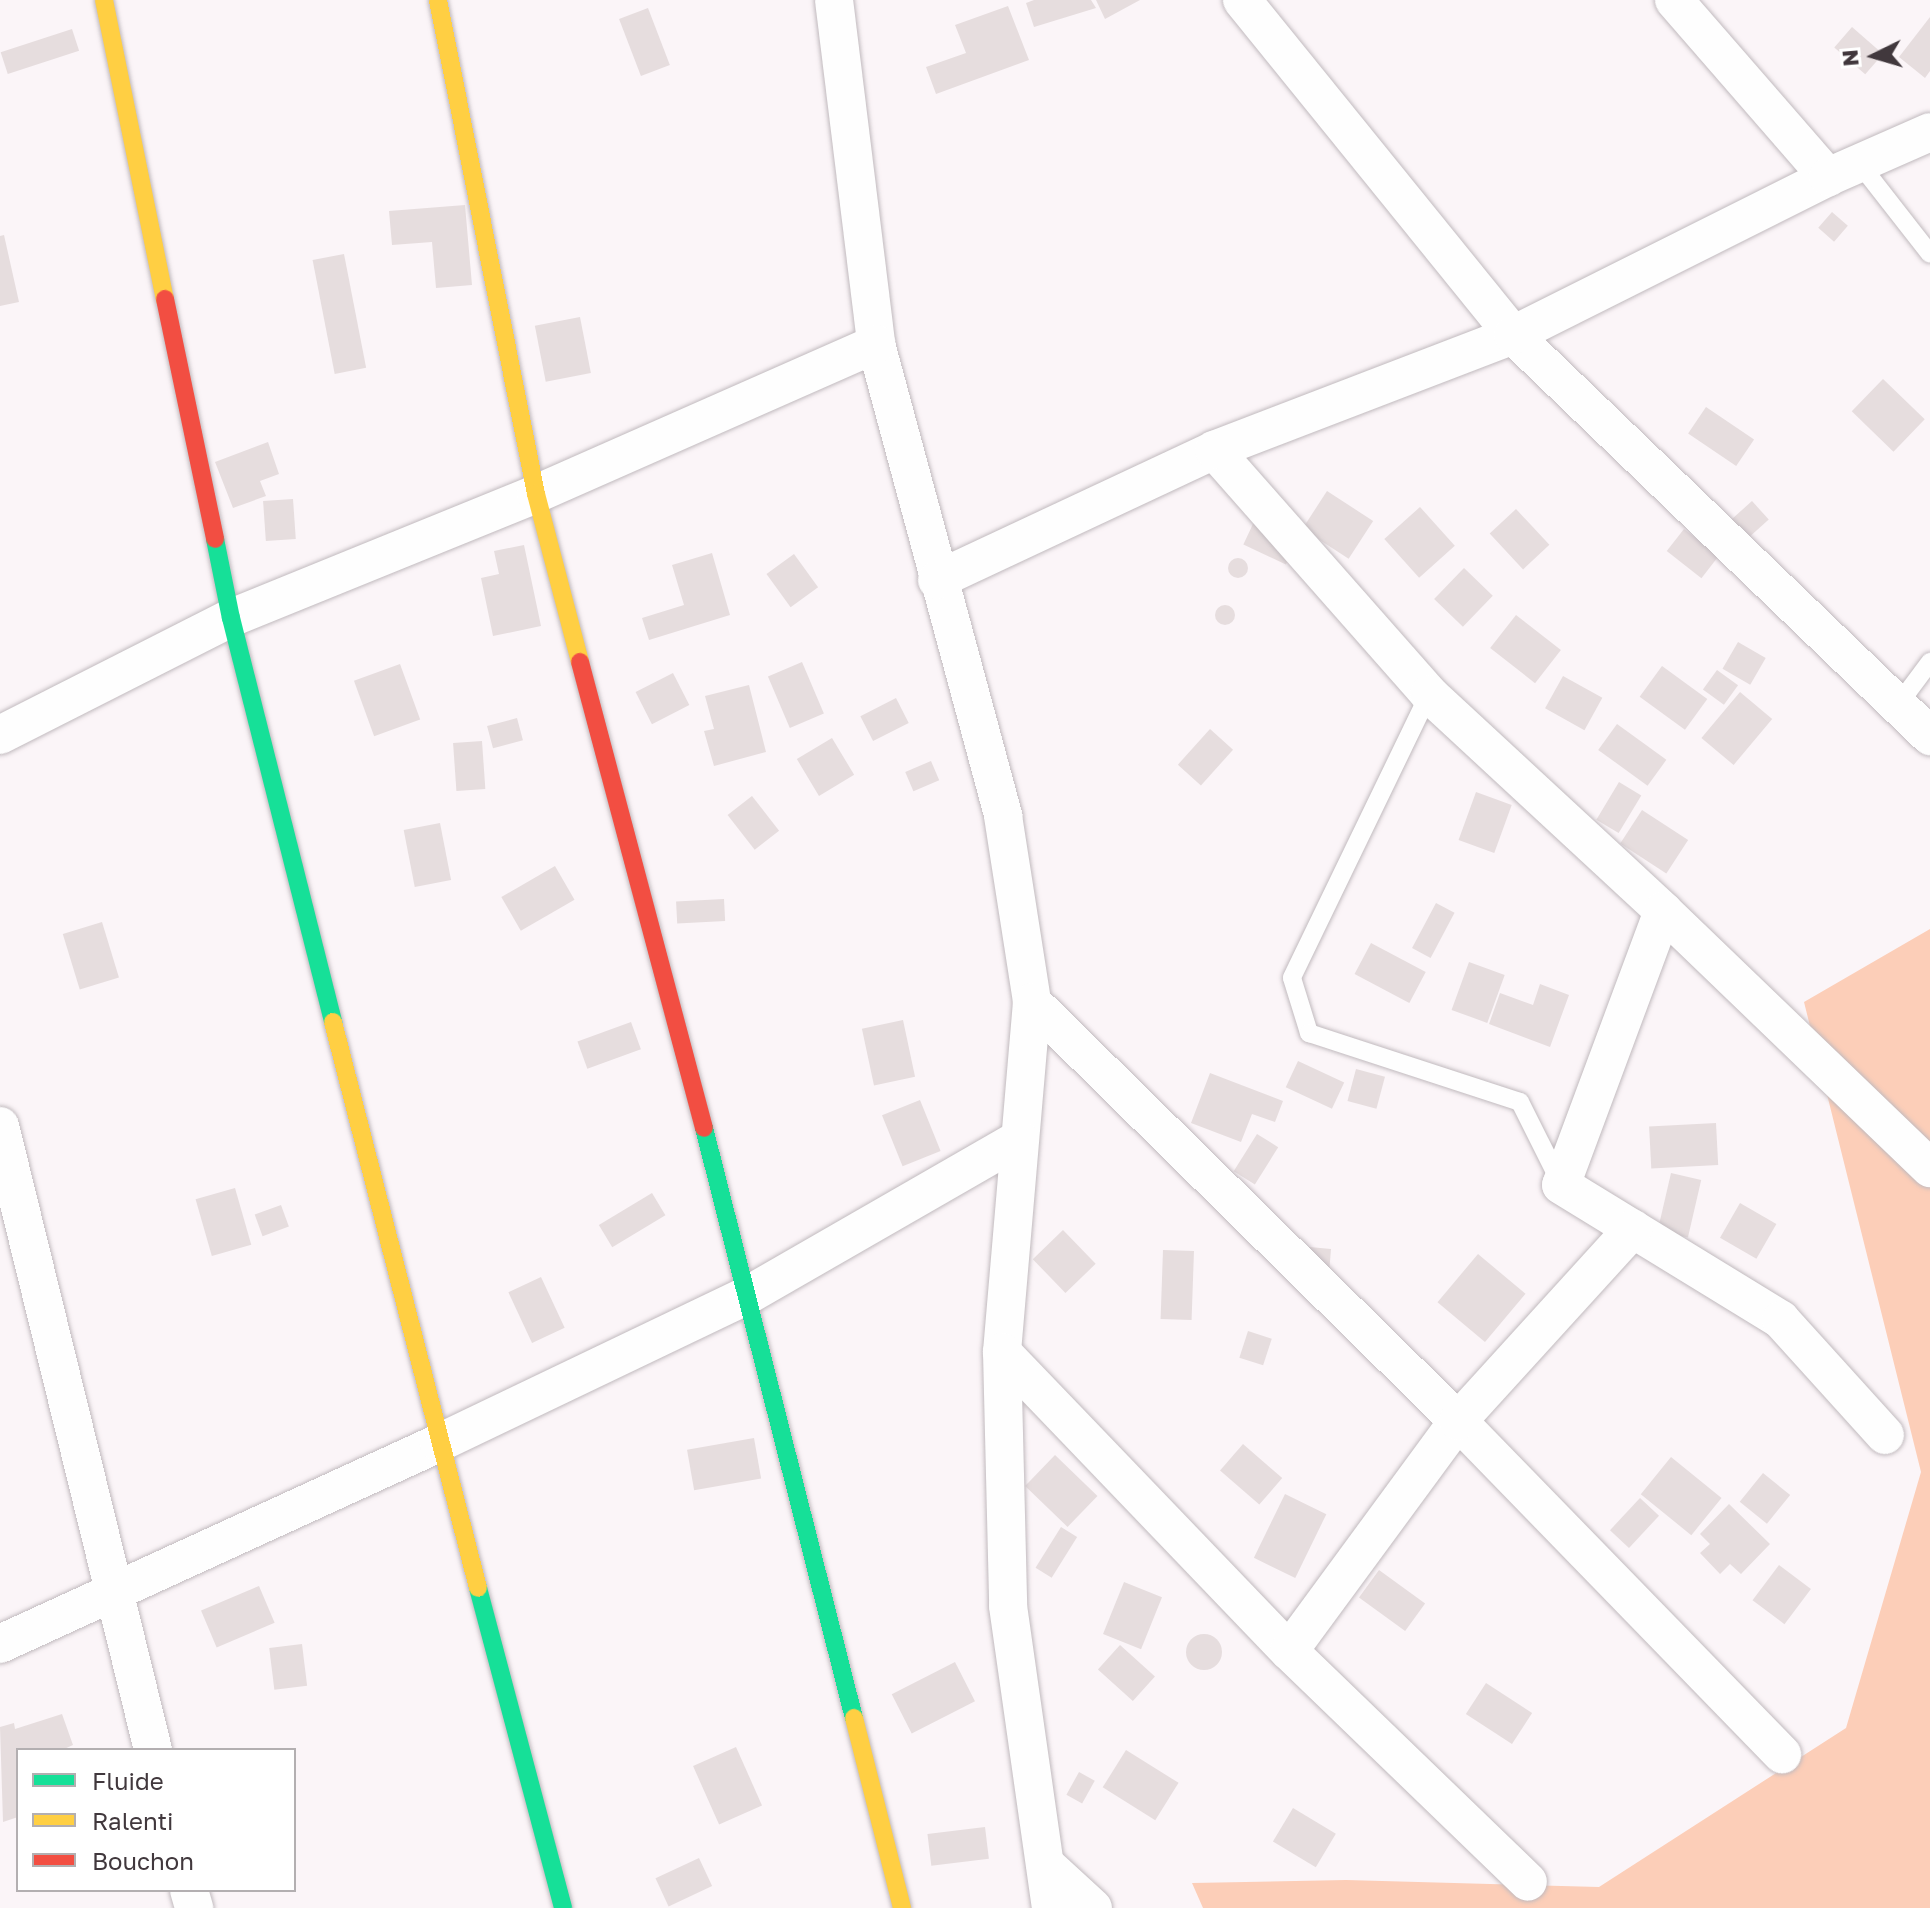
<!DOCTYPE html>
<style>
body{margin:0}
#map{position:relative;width:1930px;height:1908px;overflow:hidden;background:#fbf5f8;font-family:"Golos Text",sans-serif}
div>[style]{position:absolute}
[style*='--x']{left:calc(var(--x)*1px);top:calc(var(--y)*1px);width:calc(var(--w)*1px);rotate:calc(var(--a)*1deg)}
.green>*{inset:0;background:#fcceb8}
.building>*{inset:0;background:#e6ddde;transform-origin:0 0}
.round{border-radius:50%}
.roads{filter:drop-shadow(0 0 2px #c1babe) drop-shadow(0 0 2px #c1babe)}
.lane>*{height:18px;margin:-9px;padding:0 9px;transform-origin:9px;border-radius:9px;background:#fefefe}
.street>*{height:38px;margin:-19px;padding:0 19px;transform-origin:19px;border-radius:19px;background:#fefefe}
.fast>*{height:18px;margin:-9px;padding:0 9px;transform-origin:9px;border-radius:9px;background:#16e098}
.slow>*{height:18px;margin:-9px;padding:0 9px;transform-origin:9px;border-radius:9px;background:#ffcf43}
.jam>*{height:18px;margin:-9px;padding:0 9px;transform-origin:9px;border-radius:9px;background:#f24e42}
span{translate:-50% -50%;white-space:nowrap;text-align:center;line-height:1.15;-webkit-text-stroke:6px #fff;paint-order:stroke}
.legend{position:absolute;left:16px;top:1748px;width:280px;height:144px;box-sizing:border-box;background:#fff;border:2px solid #b3afb1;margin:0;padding:10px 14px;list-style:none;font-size:24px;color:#41383d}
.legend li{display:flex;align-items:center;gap:16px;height:40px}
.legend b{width:40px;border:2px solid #b3afb1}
.north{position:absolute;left:1834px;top:16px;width:80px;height:80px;-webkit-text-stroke:6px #fff;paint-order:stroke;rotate:265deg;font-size:22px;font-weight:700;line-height:32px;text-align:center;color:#41383d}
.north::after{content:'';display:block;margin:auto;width:28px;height:36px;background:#41383d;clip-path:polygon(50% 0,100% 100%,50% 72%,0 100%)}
</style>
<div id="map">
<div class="green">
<div style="clip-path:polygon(1930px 929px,1930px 1908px,1203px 1908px,1192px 1883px,1346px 1880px,1599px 1887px,1846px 1728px,1921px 1472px,1804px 1002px)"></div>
</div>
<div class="building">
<div style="clip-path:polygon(1034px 0,1091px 0,1096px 8px,1034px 27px,1026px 3px)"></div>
<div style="clip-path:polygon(1096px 0,1140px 0,1105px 19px)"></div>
<div style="clip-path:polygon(1008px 6px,1029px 60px,936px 94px,926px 67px,966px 53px,955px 25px)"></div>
<div style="left:648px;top:8px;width:61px;height:31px;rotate:69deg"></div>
<div style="clip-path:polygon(1930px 17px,1930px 71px,1925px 78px,1899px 57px)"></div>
<div style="left:1852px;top:27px;width:41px;height:27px;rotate:41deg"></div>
<div style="left:72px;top:29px;width:23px;height:75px;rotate:72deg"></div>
<div style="clip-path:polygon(465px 205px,472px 285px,436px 288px,432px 242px,392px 245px,389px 211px)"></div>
<div style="left:1832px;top:212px;width:21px;height:21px;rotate:41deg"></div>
<div style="clip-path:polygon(4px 235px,19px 302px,0 306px,0 236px)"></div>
<div style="left:344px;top:254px;width:116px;height:32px;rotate:79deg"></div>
<div style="left:580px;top:317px;width:57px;height:46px;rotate:79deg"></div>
<div style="left:1883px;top:379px;width:58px;height:45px;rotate:44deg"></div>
<div style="left:1706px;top:407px;width:58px;height:32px;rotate:34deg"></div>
<div style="clip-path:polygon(268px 442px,279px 474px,260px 481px,266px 496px,233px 508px,215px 462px)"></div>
<div style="left:1327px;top:491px;width:55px;height:45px;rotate:33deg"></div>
<div style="left:293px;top:499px;width:40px;height:30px;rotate:86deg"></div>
<div style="left:1752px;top:501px;width:25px;height:40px;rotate:48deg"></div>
<div style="left:1420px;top:507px;width:52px;height:48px;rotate:48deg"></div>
<div style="left:1516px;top:509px;width:49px;height:36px;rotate:47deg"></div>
<div style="left:1259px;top:511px;width:47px;height:37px;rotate:25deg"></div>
<div style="left:1684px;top:529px;width:44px;height:28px;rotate:38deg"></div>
<div style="clip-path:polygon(524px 545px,541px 626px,493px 636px,481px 578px,499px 574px,494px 551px)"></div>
<div style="clip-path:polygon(712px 553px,730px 615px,649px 640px,642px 618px,684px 605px,672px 565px)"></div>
<div style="left:794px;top:554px;width:41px;height:34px;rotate:54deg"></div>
<div class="round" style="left:1228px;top:558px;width:20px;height:20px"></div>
<div style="left:1464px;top:568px;width:40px;height:43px;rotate:44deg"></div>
<div class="round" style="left:1215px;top:605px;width:20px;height:20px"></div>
<div style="left:1516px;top:615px;width:57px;height:42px;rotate:38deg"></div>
<div style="left:1738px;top:642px;width:32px;height:31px;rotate:30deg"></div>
<div style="left:802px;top:662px;width:56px;height:37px;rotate:67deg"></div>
<div style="left:400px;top:664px;width:59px;height:49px;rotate:70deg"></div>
<div style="left:1662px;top:666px;width:56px;height:38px;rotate:36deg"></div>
<div style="left:1717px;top:670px;width:26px;height:24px;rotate:36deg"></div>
<div style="left:673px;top:673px;width:36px;height:42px;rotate:63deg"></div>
<div style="left:1563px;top:676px;width:45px;height:37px;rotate:29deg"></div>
<div style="clip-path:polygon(749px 685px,766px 752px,714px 766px,704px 731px,714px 729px,705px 696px)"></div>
<div style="left:1740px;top:692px;width:42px;height:60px;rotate:40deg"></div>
<div style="left:896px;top:698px;width:28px;height:40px;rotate:63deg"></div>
<div style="left:517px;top:718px;width:23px;height:31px;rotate:75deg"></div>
<div style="left:1617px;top:724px;width:61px;height:32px;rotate:36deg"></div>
<div style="left:1210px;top:729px;width:31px;height:48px;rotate:42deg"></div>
<div style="left:832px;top:738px;width:43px;height:41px;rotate:59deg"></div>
<div style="left:482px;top:741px;width:48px;height:29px;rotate:86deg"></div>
<div style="left:931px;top:761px;width:21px;height:28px;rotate:67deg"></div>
<div style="left:1619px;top:782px;width:26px;height:44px;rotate:31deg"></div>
<div style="left:1476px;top:792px;width:38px;height:51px;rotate:20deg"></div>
<div style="left:752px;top:796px;width:44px;height:31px;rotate:52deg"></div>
<div style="left:1642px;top:810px;width:55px;height:40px;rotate:33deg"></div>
<div style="left:440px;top:823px;width:58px;height:37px;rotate:79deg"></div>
<div style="left:555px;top:866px;width:39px;height:62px;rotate:60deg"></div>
<div style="left:724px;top:899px;width:22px;height:48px;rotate:87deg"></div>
<div style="left:1436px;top:903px;width:21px;height:51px;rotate:28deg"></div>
<div style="left:102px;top:922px;width:58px;height:41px;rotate:73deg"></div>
<div style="left:1371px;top:943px;width:62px;height:35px;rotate:28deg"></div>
<div style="left:1469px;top:962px;width:38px;height:51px;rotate:20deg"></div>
<div style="clip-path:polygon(1540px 984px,1569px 995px,1550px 1047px,1489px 1024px,1500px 993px,1533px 1005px)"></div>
<div style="left:903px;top:1020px;width:58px;height:42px;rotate:78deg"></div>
<div style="left:631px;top:1022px;width:29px;height:57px;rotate:70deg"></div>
<div style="left:1298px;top:1061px;width:51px;height:29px;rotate:25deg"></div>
<div style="left:1356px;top:1069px;width:30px;height:33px;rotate:15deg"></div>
<div style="clip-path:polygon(1210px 1073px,1283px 1101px,1275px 1122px,1252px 1114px,1241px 1142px,1191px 1123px)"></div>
<div style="left:920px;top:1100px;width:55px;height:41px;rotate:68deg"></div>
<div style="left:1716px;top:1123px;width:42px;height:67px;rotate:87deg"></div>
<div style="left:1257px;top:1134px;width:25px;height:44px;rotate:32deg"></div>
<div style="left:1671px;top:1173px;width:31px;height:59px;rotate:13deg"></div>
<div style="left:235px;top:1188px;width:59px;height:41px;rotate:74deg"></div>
<div style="left:652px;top:1193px;width:26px;height:62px;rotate:59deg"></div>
<div style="left:1740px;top:1203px;width:42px;height:40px;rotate:30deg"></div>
<div style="left:281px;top:1205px;width:23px;height:28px;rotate:70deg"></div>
<div style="left:1063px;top:1230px;width:47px;height:42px;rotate:46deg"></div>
<div style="clip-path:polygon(1299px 1246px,1331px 1249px,1328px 1287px)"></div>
<div style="left:1163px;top:1250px;width:31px;height:69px;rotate:2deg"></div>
<div style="left:1478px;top:1254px;width:62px;height:63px;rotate:40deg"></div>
<div style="left:541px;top:1277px;width:56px;height:36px;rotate:65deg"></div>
<div style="left:1248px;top:1331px;width:25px;height:28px;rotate:18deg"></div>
<div style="left:754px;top:1438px;width:41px;height:68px;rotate:80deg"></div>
<div style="left:1243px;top:1444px;width:52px;height:35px;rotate:41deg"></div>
<div style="left:1055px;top:1455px;width:59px;height:43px;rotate:44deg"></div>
<div style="left:1671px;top:1457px;width:65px;height:48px;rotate:39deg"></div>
<div style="left:1763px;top:1473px;width:35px;height:37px;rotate:39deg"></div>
<div style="left:1285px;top:1494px;width:46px;height:71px;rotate:26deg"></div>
<div style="left:1640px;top:1498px;width:26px;height:44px;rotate:43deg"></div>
<div style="clip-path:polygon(1729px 1504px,1770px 1544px,1741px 1574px,1730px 1564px,1720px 1574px,1700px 1553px,1710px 1544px,1700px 1534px)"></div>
<div style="left:1061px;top:1527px;width:19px;height:48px;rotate:32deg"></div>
<div style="left:1779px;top:1565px;width:40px;height:44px;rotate:37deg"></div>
<div style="left:1379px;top:1570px;width:57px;height:34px;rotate:36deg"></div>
<div style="left:1124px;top:1582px;width:41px;height:56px;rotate:22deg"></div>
<div style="left:259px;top:1586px;width:40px;height:63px;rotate:67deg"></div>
<div class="round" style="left:1186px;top:1634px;width:36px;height:36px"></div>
<div style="left:302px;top:1644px;width:42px;height:33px;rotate:83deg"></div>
<div style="left:1120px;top:1645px;width:47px;height:33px;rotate:42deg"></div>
<div style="left:955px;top:1662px;width:44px;height:71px;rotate:63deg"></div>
<div style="left:1486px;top:1683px;width:55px;height:37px;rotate:33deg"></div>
<div style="clip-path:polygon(62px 1714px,73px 1745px,62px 1750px,18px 1750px,18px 1817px,3px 1822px,0 1727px,14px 1723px,15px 1729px)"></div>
<div style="left:736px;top:1747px;width:64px;height:47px;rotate:66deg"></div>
<div style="left:1126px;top:1750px;width:62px;height:44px;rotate:32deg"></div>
<div style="left:1079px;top:1772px;width:18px;height:26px;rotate:29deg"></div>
<div style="left:1293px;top:1808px;width:50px;height:39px;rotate:31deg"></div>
<div style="left:985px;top:1827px;width:32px;height:58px;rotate:83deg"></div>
<div style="left:699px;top:1858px;width:31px;height:48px;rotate:65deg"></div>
</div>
<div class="roads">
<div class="lane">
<div style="--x:1859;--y:163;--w:115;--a:52"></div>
<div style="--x:1429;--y:694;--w:315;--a:115.8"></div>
<div style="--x:1292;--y:978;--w:58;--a:72.8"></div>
<div style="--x:1309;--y:1033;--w:222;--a:18.1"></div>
<div style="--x:1520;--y:1102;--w:89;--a:63.4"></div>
<div style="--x:1898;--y:705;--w:54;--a:-53.3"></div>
</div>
<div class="street">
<div style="--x:834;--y:0;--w:347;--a:83"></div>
<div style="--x:876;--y:344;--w:489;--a:74.9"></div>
<div style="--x:1003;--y:816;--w:188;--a:81.1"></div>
<div style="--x:1032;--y:1002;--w:351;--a:94.9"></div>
<div style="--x:1002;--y:1352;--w:254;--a:88.6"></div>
<div style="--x:1008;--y:1606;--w:305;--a:81.9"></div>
<div style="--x:1242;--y:0;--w:431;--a:51"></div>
<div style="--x:1513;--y:335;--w:579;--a:43.88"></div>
<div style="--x:1674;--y:0;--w:235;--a:49"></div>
<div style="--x:1214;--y:450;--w:325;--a:48.6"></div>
<div style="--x:1429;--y:694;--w:319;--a:42.8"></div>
<div style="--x:1663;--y:911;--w:371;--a:43.9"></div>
<div style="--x:937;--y:580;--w:306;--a:-25.1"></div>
<div style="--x:1214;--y:450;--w:320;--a:-21"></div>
<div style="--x:1513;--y:335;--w:352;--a:-26.6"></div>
<div style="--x:1828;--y:177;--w:111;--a:-23.8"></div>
<div style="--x:0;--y:735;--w:259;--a:-26.9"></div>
<div style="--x:231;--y:618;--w:329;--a:-22.1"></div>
<div style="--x:536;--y:494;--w:372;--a:-23.8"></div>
<div style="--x:1663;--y:911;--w:292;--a:110.4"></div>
<div style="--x:1561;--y:1185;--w:258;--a:31.5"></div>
<div style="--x:1781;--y:1320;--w:155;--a:47.9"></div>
<div style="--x:1032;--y:1002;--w:598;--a:44.53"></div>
<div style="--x:1458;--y:1421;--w:465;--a:45.8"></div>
<div style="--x:0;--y:1126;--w:642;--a:76.22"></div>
<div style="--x:1002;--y:1352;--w:414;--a:46.2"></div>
<div style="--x:1289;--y:1651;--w:332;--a:44"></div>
<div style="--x:0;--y:1644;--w:483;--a:-24.6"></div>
<div style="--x:439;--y:1443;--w:343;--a:-25.6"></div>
<div style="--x:748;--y:1295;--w:313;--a:-29.9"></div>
<div style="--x:1289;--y:1651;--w:285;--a:-53.7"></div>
<div style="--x:1458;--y:1421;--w:260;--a:-47.7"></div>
<div style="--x:1045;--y:1864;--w:65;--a:42.5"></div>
<div style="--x:189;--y:1890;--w:19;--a:74"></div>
</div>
<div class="fast">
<div style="--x:215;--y:539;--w:81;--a:78.6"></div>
<div style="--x:231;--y:618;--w:417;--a:75.8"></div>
<div style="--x:704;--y:1128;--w:609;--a:75.74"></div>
<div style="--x:478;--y:1588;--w:331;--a:75.1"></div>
</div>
<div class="slow">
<div style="--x:104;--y:0;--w:305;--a:78.5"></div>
<div style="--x:438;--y:0;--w:504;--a:78.78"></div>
<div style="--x:536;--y:494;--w:174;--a:75.3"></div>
<div style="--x:333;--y:1022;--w:584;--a:75.63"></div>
<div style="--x:854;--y:1718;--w:196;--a:75.8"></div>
</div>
<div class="jam">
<div style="--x:165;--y:299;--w:245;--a:78.2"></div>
<div style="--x:580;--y:662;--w:482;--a:75.1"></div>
</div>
</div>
<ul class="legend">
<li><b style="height:10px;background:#16e098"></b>Fluide</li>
<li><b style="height:10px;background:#ffcf43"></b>Ralenti</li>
<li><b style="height:10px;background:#f24e42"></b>Bouchon</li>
</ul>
<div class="north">N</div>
</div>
